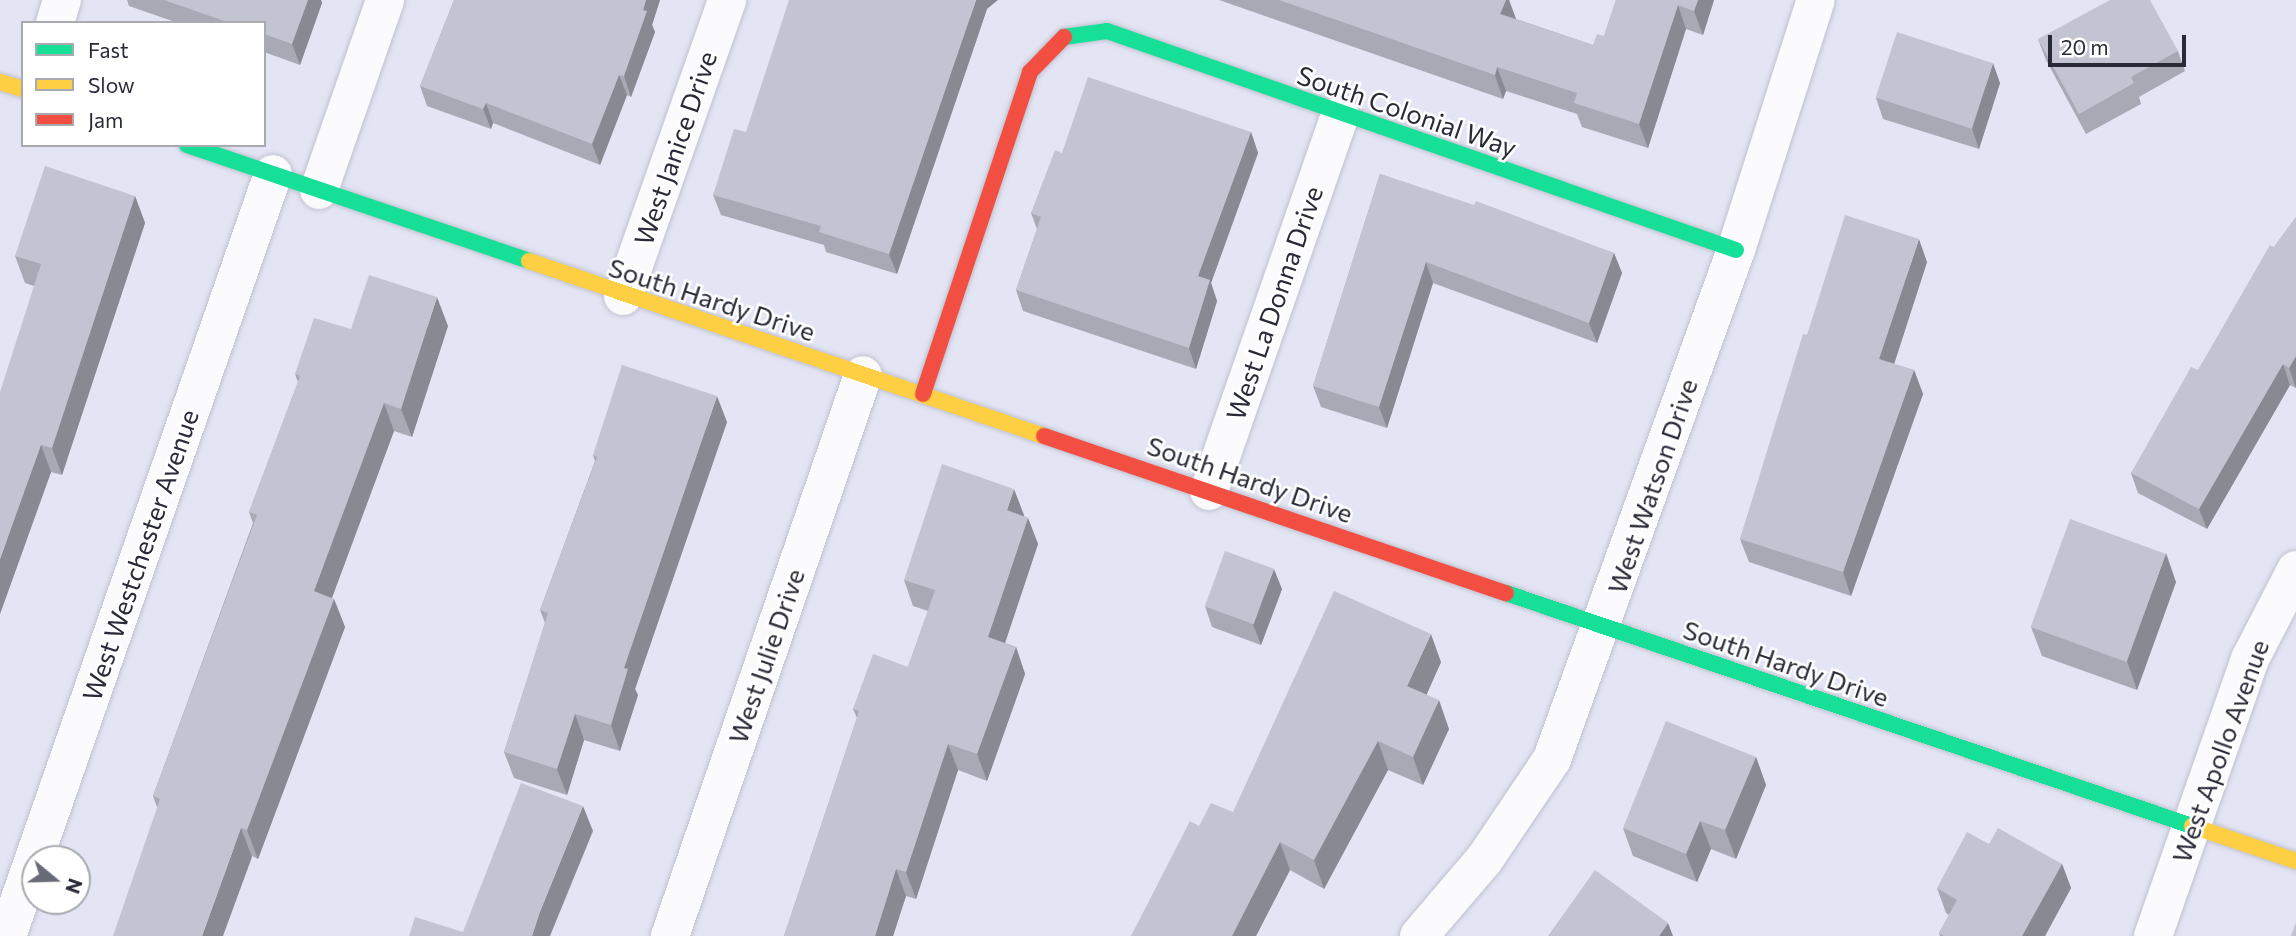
<!DOCTYPE html>
<style>
body{margin:0}
#map{position:relative;width:2296px;height:936px;overflow:hidden;background:#e3e5f4;font-family:Commissioner,sans-serif}
div>[style]{position:absolute}
[style*='--x']{left:calc(var(--x)*1px);top:calc(var(--y)*1px);width:calc(var(--w)*1px);rotate:calc(var(--a)*1deg)}
.roads{filter:drop-shadow(0 0 2px #c0c1ce) drop-shadow(0 0 2px #c0c1ce)}
.street>*{height:38px;margin:-19px;padding:0 19px;transform-origin:19px;border-radius:19px;background:#fbfbfd}
.fast>*{height:16px;margin:-8px;padding:0 8px;transform-origin:8px;border-radius:8px;background:#16e098}
.slow>*{height:16px;margin:-8px;padding:0 8px;transform-origin:8px;border-radius:8px;background:#ffcf43}
.jam>*{height:16px;margin:-8px;padding:0 8px;transform-origin:8px;border-radius:8px;background:#f24e42}
.wall>*{inset:0;background:#a8a9b4}
.shaded-wall>*{inset:0;background:#888992}
.building>*{inset:0;background:#c3c4d1;transform-origin:0 0}
span{translate:-50% -50%;white-space:nowrap;text-align:center;line-height:1.15;-webkit-text-stroke:5px #fff;paint-order:stroke}
.street-label{font-size:26px;color:#292a37}
.legend{position:absolute;left:21px;top:21px;width:245px;height:126px;box-sizing:border-box;background:#fff;border:2px solid #a9aaaf;margin:0;padding:9px 12px;list-style:none;font-size:21px;color:#292a37}
.legend li{display:flex;align-items:center;gap:14px;height:35px}
.legend b{width:35px;border:2px solid #a9aaaf}
.north{position:absolute;left:21px;top:845px;width:70px;height:70px;box-sizing:border-box;background:#fff;border:2px solid #a9aaaf;border-radius:50%;rotate:109deg;font-size:19px;font-weight:700;line-height:28px;text-align:center;color:#292a37}
.north::after{content:'';display:block;margin:auto;width:24px;height:32px;background:#6a6b79;clip-path:polygon(50% 0,100% 100%,50% 72%,0 100%)}
.scale{position:absolute;left:2048px;top:35px;width:138px;height:32px;box-sizing:border-box;border:4px solid #292a37;border-top:0;padding-left:9px;font-size:21px;line-height:24px;white-space:nowrap;color:#292a37;-webkit-text-stroke:5px #fff;paint-order:stroke}
</style>
<div id="map">
<div class="roads">
<div class="street">
<div style="--x:55;--y:23;--w:24;--a:-73"></div>
<div style="--x:319;--y:190;--w:201;--a:-70.8"></div>
<div style="--x:623;--y:296;--w:314;--a:-70.6"></div>
<div style="--x:1209;--y:491;--w:398;--a:-70.8"></div>
<div style="--x:7;--y:936;--w:807;--a:-70.76"></div>
<div style="--x:670;--y:936;--w:593;--a:-71.02"></div>
<div style="--x:1419;--y:936;--w:100;--a:-49.5"></div>
<div style="--x:1484;--y:860;--w:122;--a:-56"></div>
<div style="--x:1552;--y:759;--w:541;--a:-70.13"></div>
<div style="--x:1736;--y:250;--w:262;--a:-72.3"></div>
<div style="--x:2153;--y:936;--w:293;--a:-70.7"></div>
<div style="--x:2250;--y:659;--w:100;--a:-62.7"></div>
</div>
<div class="fast">
<div style="--x:1064;--y:37;--w:43;--a:-7.9"></div>
<div style="--x:1107;--y:31;--w:666;--a:19.2"></div>
<div style="--x:187;--y:145;--w:361;--a:18.7"></div>
<div style="--x:1506;--y:593;--w:724;--a:18.76"></div>
</div>
<div class="slow">
<div style="--x:0;--y:82;--w:24;--a:17"></div>
<div style="--x:529;--y:261;--w:544;--a:18.77"></div>
<div style="--x:2192;--y:826;--w:110;--a:18.6"></div>
</div>
<div class="jam">
<div style="--x:923;--y:394;--w:339;--a:-71.6"></div>
<div style="--x:1030;--y:72;--w:49;--a:-45.8"></div>
<div style="--x:1044;--y:436;--w:488;--a:18.8"></div>
</div>
</div>
<div class="wall">
<div style="clip-path:polygon(127px 0,321px 0,322px 3px,300px 65px,264px 52px,264px 23px,178px 23px,129px 6px)"></div>
<div style="clip-path:polygon(454px 0,660px 0,652px 25px,655px 32px,631px 97px,627px 95px,600px 165px,493px 123px,491px 129px,427px 106px,420px 86px)"></div>
<div style="clip-path:polygon(1219px 0,1509px 0,1516px 19px,1593px 45px,1604px 36px,1616px 0,1714px 0,1703px 35px,1686px 29px,1648px 148px,1582px 127px,1577px 114px,1506px 91px,1503px 99px)"></div>
<div style="clip-path:polygon(987px 9px,897px 274px,826px 252px,824px 245px,721px 215px,713px 195px,746px 132px)"></div>
<div style="clip-path:polygon(2038px 39px,2178px 51px,2185px 71px,2139px 97px,2141px 104px,2086px 134px,2046px 60px)"></div>
<div style="clip-path:polygon(2000px 83px,1979px 149px,1883px 119px,1876px 98px)"></div>
<div style="clip-path:polygon(1251px 132px,1258px 153px,1211px 283px,1217px 301px,1196px 369px,1023px 311px,1016px 290px,1037px 229px,1031px 213px,1062px 153px)"></div>
<div style="clip-path:polygon(1380px 174px,1614px 253px,1622px 273px,1597px 343px,1433px 283px,1387px 428px,1321px 407px,1313px 386px)"></div>
<div style="clip-path:polygon(135px 196px,145px 223px,62px 475px,51px 472px,0 614px,34px 286px,25px 283px,15px 256px)"></div>
<div style="clip-path:polygon(2296px 217px,2296px 388px,2290px 385px,2207px 529px,2138px 493px,2131px 473px,2198px 370px,2274px 247px)"></div>
<div style="clip-path:polygon(1927px 262px,1894px 364px,1914px 370px,1923px 394px,1851px 596px,1749px 562px,1740px 539px,1807px 335px)"></div>
<div style="clip-path:polygon(448px 326px,412px 437px,394px 431px,332px 598px,334px 599px,345px 627px,258px 859px,157px 807px,153px 796px,253px 523px,249px 512px,298px 382px,295px 374px,351px 329px)"></div>
<div style="clip-path:polygon(727px 422px,635px 689px,638px 695px,620px 751px,584px 740px,567px 795px,514px 778px,504px 752px,545px 623px,540px 610px,595px 461px,593px 455px)"></div>
<div style="clip-path:polygon(1024px 516px,1028px 518px,1038px 544px,1005px 643px,1016px 647px,1025px 674px,987px 781px,958px 770px,916px 899px,906px 896px,893px 936px,784px 936px,857px 718px,853px 709px,908px 667px,928px 611px,913px 606px,904px 580px)"></div>
<div style="clip-path:polygon(2176px 582px,2137px 690px,2042px 656px,2031px 627px)"></div>
<div style="clip-path:polygon(1282px 589px,1261px 645px,1212px 627px,1205px 606px)"></div>
<div style="clip-path:polygon(1441px 662px,1426px 695px,1449px 729px,1423px 785px,1388px 770px,1324px 889px,1290px 870px,1256px 936px,1131px 936px,1199px 826px,1233px 812px)"></div>
<div style="clip-path:polygon(1756px 757px,1766px 785px,1736px 859px,1711px 849px,1697px 882px,1633px 856px,1623px 828px)"></div>
<div style="clip-path:polygon(1989px 844px,2062px 864px,2071px 888px,2045px 936px,1940px 936px,1939px 933px,1949px 915px,1946px 913px,1937px 888px)"></div>
</div>
<div class="shaded-wall">
<div style="clip-path:polygon(308px 0,321px 0,322px 3px,300px 65px,292px 44px)"></div>
<div style="clip-path:polygon(646px 0,660px 0,652px 25px,655px 32px,631px 97px,624px 76px)"></div>
<div style="clip-path:polygon(976px 0,998px 0,987px 9px,897px 274px,889px 254px)"></div>
<div style="clip-path:polygon(1506px 0,1509px 0,1516px 19px,1500px 14px)"></div>
<div style="clip-path:polygon(1698px 0,1714px 0,1703px 35px,1694px 11px)"></div>
<div style="clip-path:polygon(1678px 5px,1686px 29px,1648px 148px,1639px 124px)"></div>
<div style="clip-path:polygon(1993px 63px,2000px 83px,1979px 149px,1972px 129px)"></div>
<div style="clip-path:polygon(1497px 67px,1506px 91px,1503px 99px,1495px 75px)"></div>
<div style="clip-path:polygon(619px 75px,627px 95px,600px 165px,592px 144px)"></div>
<div style="clip-path:polygon(486px 103px,493px 123px,491px 129px,483px 109px)"></div>
<div style="clip-path:polygon(1251px 132px,1258px 153px,1211px 283px,1217px 301px,1196px 369px,1189px 348px,1198px 276px)"></div>
<div style="clip-path:polygon(135px 196px,145px 223px,62px 475px,52px 448px)"></div>
<div style="clip-path:polygon(1919px 239px,1927px 262px,1888px 383px,1879px 359px)"></div>
<div style="clip-path:polygon(1614px 253px,1622px 273px,1597px 343px,1589px 323px)"></div>
<div style="clip-path:polygon(1426px 262px,1433px 283px,1387px 428px,1379px 407px)"></div>
<div style="clip-path:polygon(437px 297px,448px 326px,412px 437px,401px 409px)"></div>
<div style="clip-path:polygon(2296px 356px,2296px 388px,2289px 368px)"></div>
<div style="clip-path:polygon(2283px 364px,2290px 385px,2207px 529px,2199px 509px)"></div>
<div style="clip-path:polygon(1914px 370px,1923px 394px,1851px 596px,1843px 572px)"></div>
<div style="clip-path:polygon(717px 396px,727px 422px,635px 689px,638px 695px,620px 751px,611px 725px,624px 668px)"></div>
<div style="clip-path:polygon(384px 403px,394px 431px,324px 619px,314px 591px)"></div>
<div style="clip-path:polygon(41px 445px,51px 472px,0 614px,0 559px)"></div>
<div style="clip-path:polygon(1014px 489px,1024px 515px,1016px 537px,1007px 510px)"></div>
<div style="clip-path:polygon(1028px 518px,1038px 544px,998px 664px,988px 637px)"></div>
<div style="clip-path:polygon(2166px 553px,2176px 582px,2137px 690px,2127px 661px)"></div>
<div style="clip-path:polygon(1274px 569px,1282px 589px,1261px 645px,1253px 624px)"></div>
<div style="clip-path:polygon(334px 599px,345px 627px,258px 859px,247px 830px)"></div>
<div style="clip-path:polygon(1431px 634px,1441px 662px,1418px 714px,1407px 686px)"></div>
<div style="clip-path:polygon(1016px 647px,1025px 674px,987px 781px,977px 754px)"></div>
<div style="clip-path:polygon(1439px 700px,1449px 729px,1423px 785px,1413px 757px)"></div>
<div style="clip-path:polygon(575px 714px,584px 740px,567px 795px,557px 769px)"></div>
<div style="clip-path:polygon(1378px 741px,1388px 770px,1324px 889px,1314px 860px)"></div>
<div style="clip-path:polygon(948px 744px,958px 770px,916px 899px,906px 872px)"></div>
<div style="clip-path:polygon(1756px 757px,1766px 785px,1736px 859px,1725px 830px)"></div>
<div style="clip-path:polygon(583px 806px,593px 831px,550px 936px,532px 936px,539px 914px)"></div>
<div style="clip-path:polygon(1700px 821px,1711px 849px,1697px 882px,1686px 854px)"></div>
<div style="clip-path:polygon(241px 828px,252px 857px,223px 936px,202px 936px)"></div>
<div style="clip-path:polygon(1280px 842px,1290px 870px,1256px 936px,1232px 936px)"></div>
<div style="clip-path:polygon(2062px 864px,2071px 888px,2045px 936px,2022px 936px)"></div>
<div style="clip-path:polygon(896px 869px,906px 896px,893px 936px,875px 936px)"></div>
<div style="clip-path:polygon(1668px 923px,1673px 936px,1659px 936px)"></div>
</div>
<div class="building">
<div style="clip-path:polygon(164px 0,308px 0,292px 44px,264px 34px,264px 23px,230px 23px)"></div>
<div style="clip-path:polygon(454px 0,646px 0,643px 10px,647px 11px,624px 76px,619px 75px,592px 144px,486px 103px,483px 109px,420px 86px)"></div>
<div style="clip-path:polygon(789px 0,976px 0,889px 254px,819px 232px,821px 226px,713px 195px,734px 129px,746px 132px)"></div>
<div style="clip-path:polygon(1279px 0,1506px 0,1500px 14px,1593px 45px,1597px 34px,1604px 36px,1616px 0,1698px 0,1694px 11px,1678px 5px,1639px 124px,1574px 103px,1577px 93px,1497px 67px,1495px 75px)"></div>
<div style="clip-path:polygon(2110px 0,2150px 0,2178px 51px,2131px 77px,2134px 83px,2079px 114px,2038px 39px)"></div>
<div style="left:1897px;top:32px;width:101px;height:69px;rotate:18deg"></div>
<div style="clip-path:polygon(1088px 77px,1251px 132px,1198px 276px,1210px 280px,1189px 348px,1016px 290px,1041px 217px,1031px 213px,1055px 150px,1062px 153px)"></div>
<div style="clip-path:polygon(45px 166px,135px 196px,52px 448px,41px 445px,0 559px,0 392px,41px 264px,15px 256px)"></div>
<div style="clip-path:polygon(1380px 174px,1474px 205px,1476px 201px,1614px 253px,1589px 323px,1426px 262px,1379px 407px,1313px 386px)"></div>
<div style="clip-path:polygon(1845px 215px,1919px 239px,1879px 359px,1914px 370px,1843px 572px,1740px 539px,1803px 334px,1807px 335px)"></div>
<div style="clip-path:polygon(2296px 217px,2296px 356px,2289px 368px,2283px 364px,2199px 509px,2131px 473px,2191px 367px,2198px 370px,2270px 245px,2274px 247px)"></div>
<div style="clip-path:polygon(369px 275px,437px 297px,401px 409px,384px 403px,314px 591px,334px 599px,247px 830px,241px 828px,202px 936px,113px 936px,160px 799px,153px 796px,257px 515px,249px 512px,300px 376px,295px 374px,314px 318px,351px 329px)"></div>
<div style="clip-path:polygon(622px 365px,717px 396px,624px 668px,628px 669px,611px 725px,575px 714px,557px 769px,504px 752px,548px 613px,540px 610px,597px 457px,593px 455px)"></div>
<div style="clip-path:polygon(942px 464px,1014px 489px,1007px 510px,1028px 518px,988px 637px,1016px 647px,977px 754px,948px 744px,906px 872px,896px 869px,875px 936px,784px 936px,859px 711px,853px 709px,873px 654px,908px 667px,935px 590px,904px 580px)"></div>
<div style="left:2070px;top:519px;width:102px;height:115px;rotate:20deg"></div>
<div style="left:1225px;top:551px;width:52px;height:59px;rotate:20deg"></div>
<div style="clip-path:polygon(1334px 591px,1431px 634px,1407px 686px,1439px 700px,1413px 757px,1378px 741px,1314px 860px,1280px 842px,1232px 936px,1131px 936px,1190px 821px,1199px 826px,1211px 803px,1233px 812px)"></div>
<div style="clip-path:polygon(1666px 721px,1756px 757px,1725px 830px,1700px 821px,1686px 854px,1623px 828px)"></div>
<div style="clip-path:polygon(521px 783px,583px 806px,539px 914px,532px 936px,409px 936px,415px 917px,463px 932px)"></div>
<div style="clip-path:polygon(1998px 828px,2062px 864px,2022px 936px,1944px 936px,1939px 933px,1957px 900px,1937px 888px,1967px 832px,1989px 844px)"></div>
<div style="clip-path:polygon(1595px 870px,1668px 923px,1659px 936px,1548px 936px)"></div>
<div style="clip-path:polygon(2296px 922px,2296px 936px,2291px 936px)"></div>
</div>
<div class="street-label">
<span style="left:1407px;top:111px;rotate:19deg">South Colonial Way</span>
<span style="left:675px;top:148px;rotate:-71deg">West Janice Drive</span>
<span style="left:712px;top:299px;rotate:18deg">South Hardy Drive</span>
<span style="left:1274px;top:303px;rotate:-71deg">West La Donna Drive</span>
<span style="left:1250px;top:479px;rotate:19deg">South Hardy Drive</span>
<span style="left:1652px;top:486px;rotate:-71deg">West Watson Drive</span>
<span style="left:140px;top:555px;rotate:-71deg">West Westchester Avenue</span>
<span style="left:766px;top:656px;rotate:-71deg">West Julie Drive</span>
<span style="left:1786px;top:663px;rotate:19deg">South Hardy Drive</span>
<span style="left:2220px;top:751px;rotate:-70deg">West Apollo Avenue</span>
</div>
<ul class="legend">
<li><b style="height:9px;background:#16e098"></b>Fast</li>
<li><b style="height:9px;background:#ffcf43"></b>Slow</li>
<li><b style="height:9px;background:#f24e42"></b>Jam</li>
</ul>
<div class="north">N</div>
<div class="scale">20 m</div>
</div>
